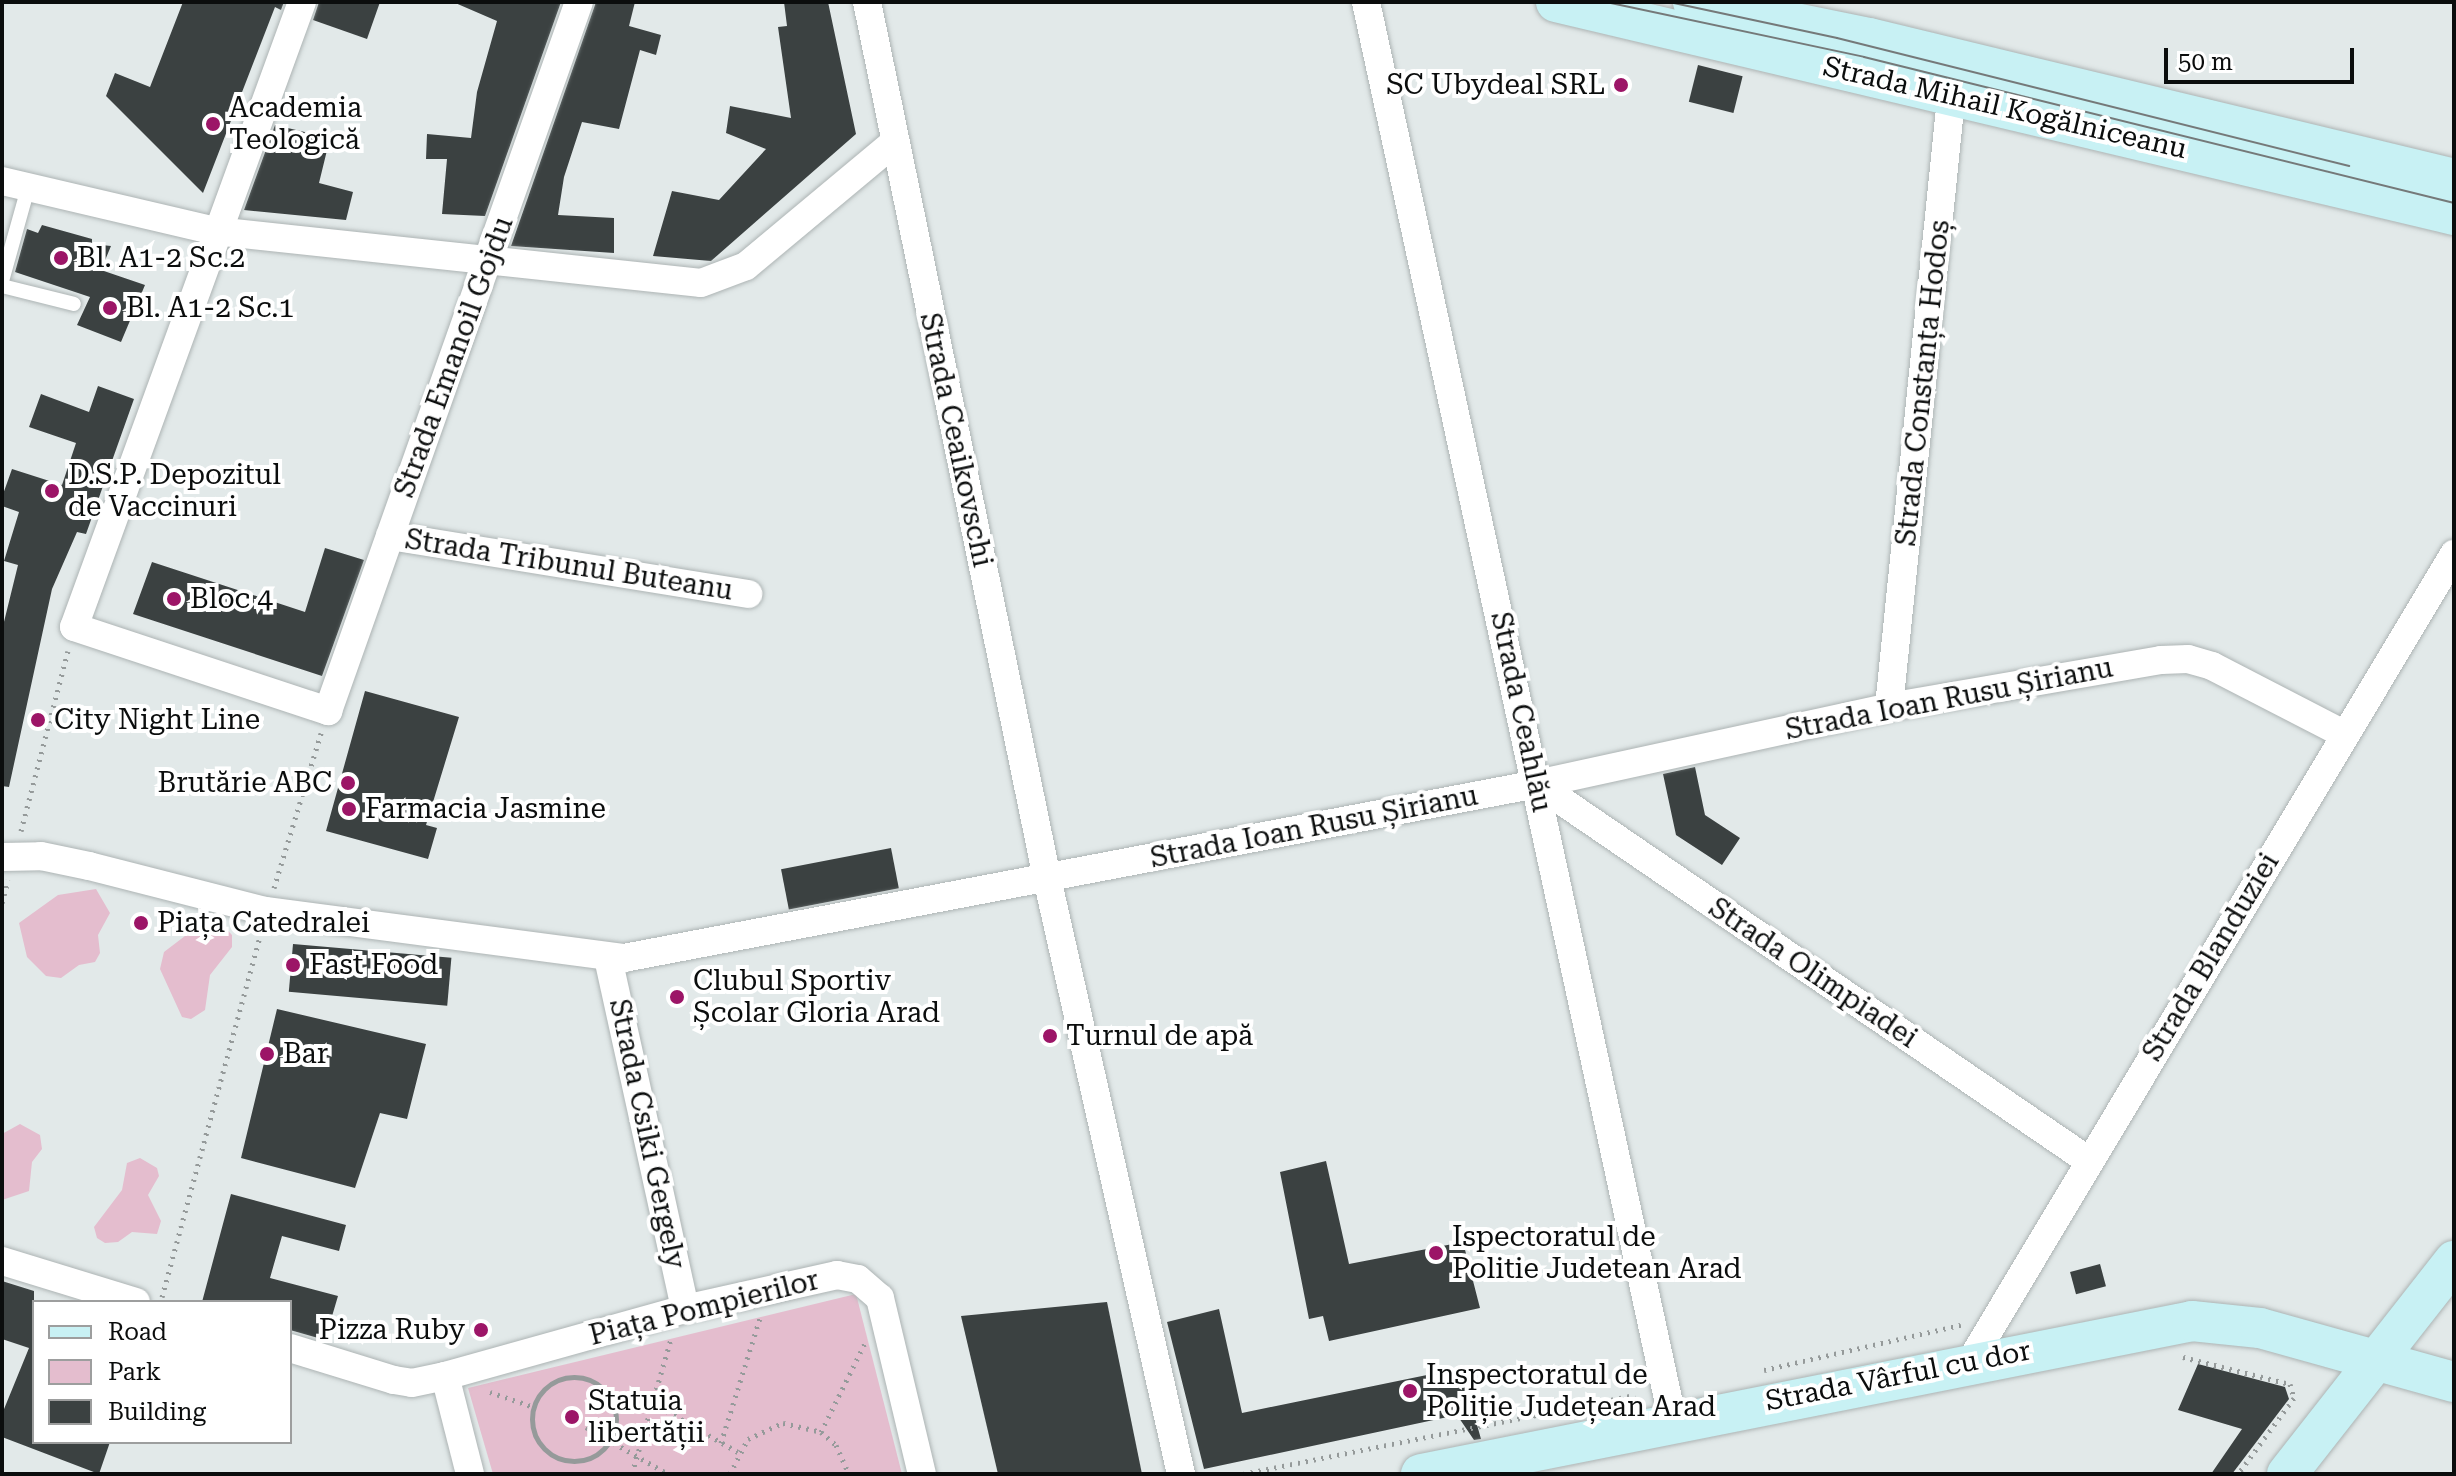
<!DOCTYPE html>
<html>
<head>
<meta charset="utf-8">
<style>
	body { margin:0 }
	#map { position:relative; width:2456px; height:1476px; overflow:hidden; background:#e2e9e9; font-family:"Roboto Serif",serif }
	div>[style] { position:absolute }
	.green>* { inset:0; background:#e4bdce }
	.building>* { inset:0; background:#3b4141; transform-origin:0 0 }
	.path>* { height:5px; margin-top:-2.5px; transform-origin:0; background:repeating-linear-gradient(90deg,#959a9a 0 2px,transparent 0 8px) }
	.path>.ring { margin:-2.5px; padding:0; box-sizing:content-box; background:none; border:5px solid #959a9a; border-radius:50% }
	.roads { filter:drop-shadow(0 0 2px #adb4b4) drop-shadow(0 0 2px #adb4b4) }
	.lane>* { height:14px; margin:-7px; padding:0 7px; transform-origin:7px; border-radius:7px; background:#fff }
	.street>* { height:28px; margin:-14px; padding:0 14px; transform-origin:14px; border-radius:14px; background:#fff }
	.secondary>* { height:40px; margin:-20px; padding:0 20px; transform-origin:20px; border-radius:20px; background:#c8f1f4 }
	.tram>* { height:2px; margin:-1px; padding:0 1px; transform-origin:1px; border-radius:1px; background:#757979 }
	.dots>* { width:22px; height:22px; translate:-50% -50%; box-sizing:border-box; border:4px solid #fff; border-radius:50% }
	span { translate:-50% -50%; white-space:nowrap; text-align:center; line-height:1.15; -webkit-text-stroke:8px #fff; paint-order:stroke }
	.poi-label { font-size:28px; color:#0b0d0d }
	.right { translate:-100% -50%; text-align:right }
	.left { translate:0 -50%; text-align:left }
	.street-label { font-size:28px; color:#0b0d0d }
	.frame { position:absolute; inset:0; border:4px solid #0b0d0d; pointer-events:none }
	.legend { position:absolute; left:32px; top:1300px; width:260px; height:144px; box-sizing:border-box; background:#fff; border:2px solid #9d9e9e; margin:0; padding:10px 14px; list-style:none; font-size:24px; color:#0b0d0d }
	.legend li { display:flex; align-items:center; gap:16px; height:40px }
	.legend b { width:40px; border:2px solid #9d9e9e }
	.scale { position:absolute; left:2164px; top:48px; width:190px; height:36px; box-sizing:border-box; border:4px solid #0b0d0d; border-top:0; padding-left:10px; font-size:24px; line-height:28px; white-space:nowrap; color:#0b0d0d; -webkit-text-stroke:6px #fff; paint-order:stroke }
</style>
</head>
<body>
<div id="map">
	<div class="green">
		<i style="clip-path:polygon(96px 889px,110px 913px,98px 935px,100px 953px,95px 962px,79px 965px,61px 978px,46px 976px,27px 957px,19px 923px,58px 895px)"></i>
		<i style="clip-path:polygon(219px 921px,232px 935px,232px 947px,210px 975px,205px 1010px,191px 1019px,182px 1017px,160px 969px,164px 952px,202px 923px)"></i>
		<i style="clip-path:polygon(20px 1124px,40px 1135px,42px 1149px,32px 1162px,29px 1191px,2px 1200px,2px 1134px)"></i>
		<i style="clip-path:polygon(140px 1158px,157px 1168px,159px 1176px,148px 1195px,161px 1221px,157px 1234px,132px 1232px,118px 1242px,105px 1243px,97px 1238px,94px 1227px,122px 1190px,127px 1163px)"></i>
		<i style="clip-path:polygon(856px 1294px,902px 1474px,493px 1474px,468px 1388px)"></i>
	</div>
	<div class="building">
		<i style="clip-path:polygon(183px 2px,284px 2px,281px 10px,275px 7px,203px 193px,106px 96px,115px 73px,150px 87px)"></i>
		<i style="clip-path:polygon(319px 2px,380px 2px,367px 39px,313px 20px)"></i>
		<i style="clip-path:polygon(453px 2px,561px 2px,485px 216px,442px 214px,447px 159px,426px 159px,427px 134px,471px 138px,477px 92px,497px 21px)"></i>
		<i style="clip-path:polygon(596px 2px,635px 2px,629px 26px,661px 35px,656px 55px,640px 50px,619px 129px,582px 122px,564px 177px,558px 215px,614px 218px,614px 253px,511px 246px)"></i>
		<i style="clip-path:polygon(784px 2px,828px 2px,856px 134px,711px 261px,653px 256px,672px 191px,719px 200px,766px 149px,726px 133px,730px 106px,791px 118px,778px 27px,787px 26px)"></i>
		<i style="left:1698px;top:65px;width:46px;height:38px;rotate:14deg"></i>
		<i style="clip-path:polygon(275px 125px,330px 138px,319px 183px,353px 192px,346px 220px,244px 210px)"></i>
		<i style="clip-path:polygon(42px 225px,92px 239px,92px 244px,111px 246px,101px 270px,145px 285px,121px 342px,77px 325px,90px 297px,15px 272px,27px 229px,38px 233px)"></i>
		<i style="clip-path:polygon(98px 386px,134px 399px,86px 534px,77px 532px,52px 589px,9px 787px,2px 786px,2px 630px,18px 565px,4px 561px,19px 512px,2px 506px,2px 497px,12px 469px,62px 485px,76px 443px,29px 427px,41px 394px,89px 412px)"></i>
		<i style="clip-path:polygon(325px 548px,364px 560px,322px 676px,133px 614px,152px 562px,305px 612px)"></i>
		<i style="clip-path:polygon(365px 691px,459px 717px,426px 825px,437px 828px,428px 859px,326px 831px)"></i>
		<i style="clip-path:polygon(1695px 767px,1705px 815px,1740px 838px,1722px 865px,1676px 835px,1663px 774px)"></i>
		<i style="left:891px;top:848px;width:41px;height:112px;rotate:79deg"></i>
		<i style="left:293px;top:944px;width:159px;height:48px;rotate:5deg"></i>
		<i style="clip-path:polygon(277px 1009px,426px 1044px,407px 1119px,380px 1113px,355px 1188px,241px 1158px)"></i>
		<i style="clip-path:polygon(1326px 1161px,1349px 1264px,1463px 1242px,1480px 1308px,1329px 1341px,1323px 1316px,1309px 1319px,1280px 1172px)"></i>
		<i style="clip-path:polygon(231px 1194px,346px 1225px,339px 1251px,282px 1236px,270px 1278px,338px 1296px,325px 1340px,290px 1330px,290px 1302px,202px 1302px)"></i>
		<i style="left:2100px;top:1264px;width:23px;height:31px;rotate:75deg"></i>
		<i style="clip-path:polygon(2px 1281px,34px 1291px,34px 1442px,110px 1442px,99px 1474px,2px 1437px,2px 1414px,29px 1348px,2px 1339px)"></i>
		<i style="clip-path:polygon(1107px 1302px,1142px 1474px,998px 1474px,961px 1316px)"></i>
		<i style="clip-path:polygon(1219px 1309px,1242px 1413px,1461px 1368px,1481px 1439px,1474px 1440px,1457px 1415px,1204px 1469px,1167px 1322px)"></i>
		<i style="clip-path:polygon(2198px 1364px,2285px 1387px,2289px 1399px,2232px 1474px,2211px 1474px,2242px 1429px,2178px 1410px)"></i>
	</div>
	<div class="path">
		<i style="left:21px;top:831px;width:186px;rotate:-75.4deg"></i>
		<i style="left:274px;top:888px;width:162px;rotate:-73.1deg"></i>
		<i style="left:2px;top:903px;width:24px;rotate:-75deg"></i>
		<i style="left:162px;top:1297px;width:374px;rotate:-74.8deg"></i>
		<i style="left:2183px;top:1357px;width:110px;rotate:14.2deg"></i>
		<i style="left:2290px;top:1384px;width:15px;rotate:74deg"></i>
		<i style="left:2294px;top:1398px;width:94px;rotate:126.4deg"></i>
		<i style="left:1764px;top:1370px;width:202px;rotate:-12.9deg"></i>
		<i class="ring" style="left:532px;top:1377px;width:79px;height:79px"></i>
		<i style="left:490px;top:1392px;width:46px;rotate:18.8deg"></i>
		<i style="left:653px;top:1403px;width:98px;rotate:30deg"></i>
		<i style="left:586px;top:1427px;width:95px;rotate:29.8deg"></i>
		<i style="left:821px;top:1432px;width:99px;rotate:-63.7deg"></i>
		<i style="left:721px;top:1443px;width:131px;rotate:-72.7deg"></i>
		<i style="left:632px;top:1474px;width:141px;rotate:-73.9deg"></i>
		<i style="left:730px;top:1474px;width:39px;rotate:-63deg"></i>
		<i style="left:748px;top:1439px;width:38px;rotate:-25deg"></i>
		<i style="left:783px;top:1423px;width:39px;rotate:13deg"></i>
		<i style="left:821px;top:1432px;width:20px;rotate:41deg"></i>
		<i style="left:836px;top:1445px;width:32px;rotate:66deg"></i>
		<i style="left:1243px;top:1474px;width:400px;rotate:-11.4deg"></i>
	</div>
	<div class="roads">
		<div class="lane">
			<i style="left:2px;top:281px;width:97px;rotate:-74.4deg"></i>
			<i style="left:2px;top:286px;width:74px;rotate:14deg"></i>
		</div>
		<div class="street">
			<i style="left:302px;top:2px;width:665px;rotate:110.04deg"></i>
			<i style="left:74px;top:627px;width:268px;rotate:18.3deg"></i>
			<i style="left:328px;top:711px;width:752px;rotate:-70.51deg"></i>
			<i style="left:867px;top:2px;width:894px;rotate:78.39deg"></i>
			<i style="left:1047px;top:878px;width:611px;rotate:77.33deg"></i>
			<i style="left:1366px;top:2px;width:1453px;rotate:77.8deg"></i>
			<i style="left:2px;top:181px;width:219px;rotate:13.2deg"></i>
			<i style="left:215px;top:231px;width:489px;rotate:6.1deg"></i>
			<i style="left:701px;top:283px;width:48px;rotate:-20.7deg"></i>
			<i style="left:746px;top:266px;width:194px;rotate:-39.8deg"></i>
			<i style="left:390px;top:536px;width:363px;rotate:9.2deg"></i>
			<i style="left:1889px;top:707px;width:631px;rotate:-84.18deg"></i>
			<i style="left:1537px;top:784px;width:668px;rotate:34.33deg"></i>
			<i style="left:2px;top:857px;width:39px;rotate:-1deg"></i>
			<i style="left:41px;top:856px;width:49px;rotate:11.8deg"></i>
			<i style="left:89px;top:866px;width:183px;rotate:14.3deg"></i>
			<i style="left:266px;top:911px;width:361px;rotate:7.5deg"></i>
			<i style="left:624px;top:958px;width:929px;rotate:-10.79deg"></i>
			<i style="left:1537px;top:784px;width:360px;rotate:-12.3deg"></i>
			<i style="left:1889px;top:707px;width:276px;rotate:-9.8deg"></i>
			<i style="left:2161px;top:660px;width:27px;rotate:-2deg"></i>
			<i style="left:2188px;top:659px;width:25px;rotate:16deg"></i>
			<i style="left:2212px;top:666px;width:148px;rotate:27.3deg"></i>
			<i style="left:608px;top:958px;width:359px;rotate:77.6deg"></i>
			<i style="left:2px;top:1261px;width:140px;rotate:17deg"></i>
			<i style="left:290px;top:1348px;width:109px;rotate:17.1deg"></i>
			<i style="left:394px;top:1380px;width:18px;rotate:9deg"></i>
			<i style="left:412px;top:1383px;width:34px;rotate:-12deg"></i>
			<i style="left:1970px;top:1362px;width:942px;rotate:-59.08deg"></i>
			<i style="left:470px;top:1474px;width:101px;rotate:-104.3deg"></i>
			<i style="left:445px;top:1376px;width:249px;rotate:-15.6deg"></i>
			<i style="left:685px;top:1309px;width:156px;rotate:-12.6deg"></i>
			<i style="left:837px;top:1275px;width:21px;rotate:11deg"></i>
			<i style="left:858px;top:1279px;width:29px;rotate:41deg"></i>
			<i style="left:880px;top:1298px;width:181px;rotate:76.6deg"></i>
		</div>
		<div class="secondary">
			<i style="left:1556px;top:2px;width:923px;rotate:13.34deg"></i>
			<i style="left:1693px;top:2px;width:180px;rotate:11.6deg"></i>
			<i style="left:1869px;top:38px;width:602px;rotate:13.55deg"></i>
			<i style="left:1421px;top:1474px;width:786px;rotate:-11.22deg"></i>
			<i style="left:2192px;top:1321px;width:68px;rotate:5.9deg"></i>
			<i style="left:2260px;top:1328px;width:201px;rotate:15.6deg"></i>
			<i style="left:2287px;top:1474px;width:271px;rotate:-51.9deg"></i>
		</div>
	</div>
	<div class="tram">
		<i style="left:1606px;top:2px;width:264px;rotate:12deg"></i>
		<i style="left:1864px;top:57px;width:608px;rotate:13.9deg"></i>
		<i style="left:1669px;top:2px;width:172px;rotate:12.1deg"></i>
		<i style="left:1837px;top:38px;width:528px;rotate:14.04deg"></i>
	</div>
	<div class="dots">
		<i style="left:1621px;top:85px;background:#9c1567"></i>
		<i style="left:213px;top:124px;background:#9c1567"></i>
		<i style="left:61px;top:258px;background:#9c1567"></i>
		<i style="left:110px;top:308px;background:#9c1567"></i>
		<i style="left:52px;top:491px;background:#9c1567"></i>
		<i style="left:174px;top:599px;background:#9c1567"></i>
		<i style="left:38px;top:720px;background:#9c1567"></i>
		<i style="left:348px;top:783px;background:#9c1567"></i>
		<i style="left:349px;top:809px;background:#9c1567"></i>
		<i style="left:141px;top:923px;background:#9c1567"></i>
		<i style="left:293px;top:965px;background:#9c1567"></i>
		<i style="left:677px;top:997px;background:#9c1567"></i>
		<i style="left:1050px;top:1036px;background:#9c1567"></i>
		<i style="left:267px;top:1054px;background:#9c1567"></i>
		<i style="left:1436px;top:1253px;background:#9c1567"></i>
		<i style="left:481px;top:1330px;background:#9c1567"></i>
		<i style="left:1410px;top:1391px;background:#9c1567"></i>
		<i style="left:572px;top:1417px;background:#9c1567"></i>
	</div>
	<div class="poi-label">
		<span class="right" style="left:1605px;top:85px">SC Ubydeal SRL</span>
		<span class="left" style="left:229px;top:124px">Academia<br>Teologică</span>
		<span class="left" style="left:77px;top:258px">Bl. A1-2 Sc.2</span>
		<span class="left" style="left:126px;top:308px">Bl. A1-2 Sc.1</span>
		<span class="left" style="left:68px;top:491px">D.S.P. Depozitul<br>de Vaccinuri</span>
		<span class="left" style="left:190px;top:599px">Bloc 4</span>
		<span class="left" style="left:54px;top:720px">City Night Line</span>
		<span class="right" style="left:332px;top:783px">Brutărie ABC</span>
		<span class="left" style="left:365px;top:809px">Farmacia Jasmine</span>
		<span class="left" style="left:157px;top:923px">Piața Catedralei</span>
		<span class="left" style="left:309px;top:965px">Fast Food</span>
		<span class="left" style="left:693px;top:997px">Clubul Sportiv<br>Școlar Gloria Arad</span>
		<span class="left" style="left:1066px;top:1036px">Turnul de apă</span>
		<span class="left" style="left:283px;top:1054px">Bar</span>
		<span class="left" style="left:1452px;top:1253px">Ispectoratul de<br>Politie Judetean Arad</span>
		<span class="right" style="left:465px;top:1330px">Pizza Ruby</span>
		<span class="left" style="left:1426px;top:1391px">Inspectoratul de<br>Poliție Județean Arad</span>
		<span class="left" style="left:588px;top:1417px">Statuia<br>libertății</span>
	</div>
	<div class="street-label">
		<span style="left:2005px;top:108px;rotate:13deg">Strada Mihail Kogălniceanu</span>
		<span style="left:454px;top:357px;rotate:-70deg">Strada Emanoil Gojdu</span>
		<span style="left:1923px;top:383px;rotate:-84deg">Strada Constanța Hodoș</span>
		<span style="left:956px;top:440px;rotate:78deg">Strada Ceaikovschi</span>
		<span style="left:569px;top:565px;rotate:9deg">Strada Tribunul Buteanu</span>
		<span style="left:1949px;top:699px;rotate:-11deg">Strada Ioan Rusu Șirianu</span>
		<span style="left:1521px;top:712px;rotate:78deg">Strada Ceahlău</span>
		<span style="left:1314px;top:827px;rotate:-11deg">Strada Ioan Rusu Șirianu</span>
		<span style="left:2211px;top:957px;rotate:-59deg">Strada Blanduziei</span>
		<span style="left:1813px;top:973px;rotate:34deg">Strada Olimpiadei</span>
		<span style="left:647px;top:1134px;rotate:78deg">Strada Csiki Gergely</span>
		<span style="left:704px;top:1308px;rotate:-14deg">Piața Pompierilor</span>
		<span style="left:1898px;top:1376px;rotate:-11deg">Strada Vârful cu dor</span>
	</div>
	<div class="frame"></div>
	<ul class="legend">
	<li><b style="height:10px;background:#c8f1f4"></b>Road</li>
	<li><b style="height:22px;background:#e4bdce"></b>Park</li>
	<li><b style="height:22px;background:#3b4141"></b>Building</li>
	</ul>
	<div class="scale">50 m</div>
</div>
</body>
</html>
